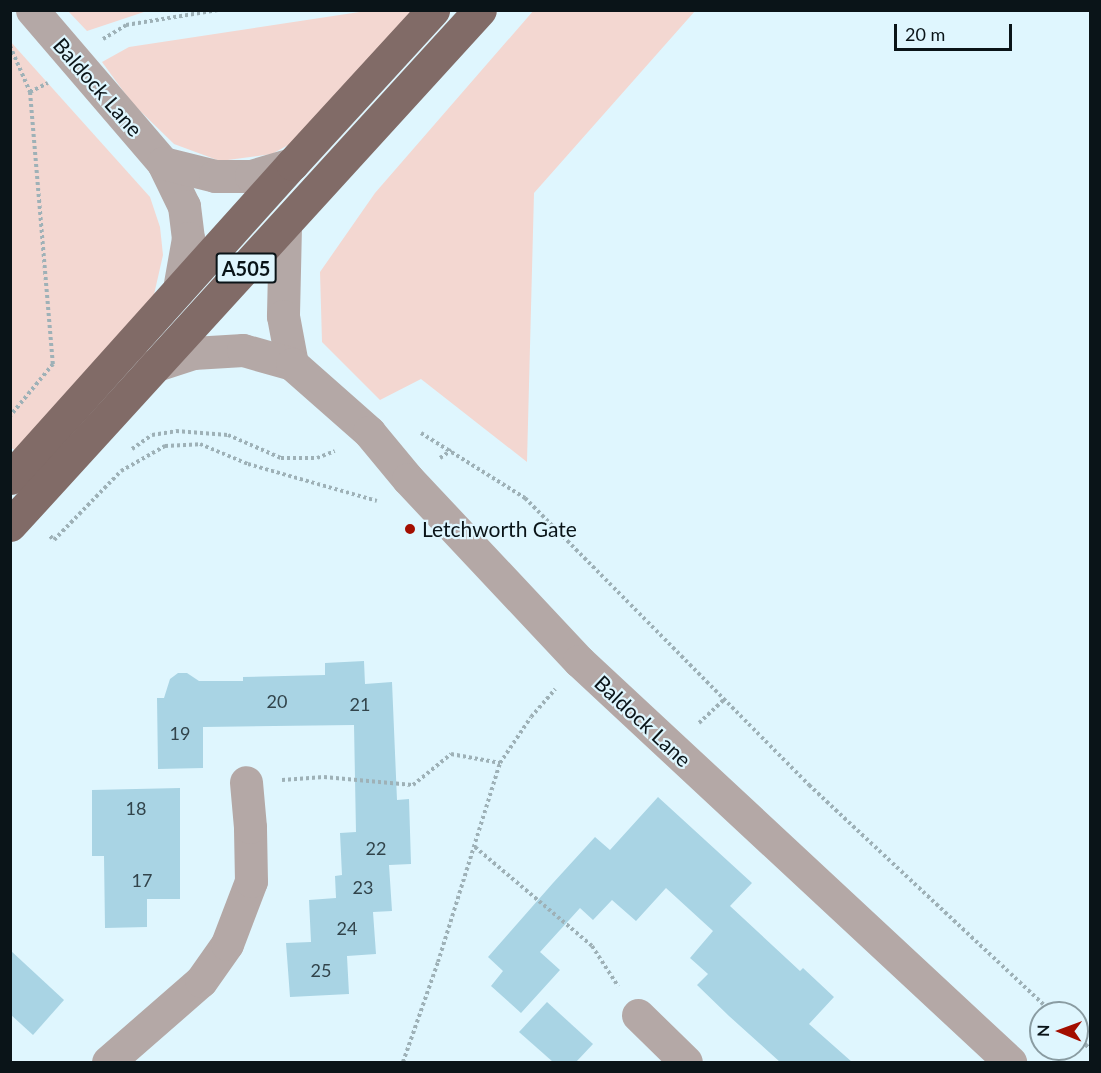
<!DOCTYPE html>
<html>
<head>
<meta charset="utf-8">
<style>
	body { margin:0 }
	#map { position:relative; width:1101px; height:1073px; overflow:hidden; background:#dff6fe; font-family:Lato,sans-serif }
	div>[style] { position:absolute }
	.green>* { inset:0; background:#f3d7d1 }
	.building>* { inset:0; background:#a9d4e4 }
	.path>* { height:4px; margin-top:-2px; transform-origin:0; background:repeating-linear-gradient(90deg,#9eb1b7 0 3px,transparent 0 6px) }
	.minor>* { height:33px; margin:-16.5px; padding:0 16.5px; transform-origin:16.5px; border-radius:16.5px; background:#b4a8a6 }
	.major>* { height:33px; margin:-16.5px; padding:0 16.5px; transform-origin:16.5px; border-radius:16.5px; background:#816b67 }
	.dots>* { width:16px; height:16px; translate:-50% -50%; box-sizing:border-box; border:3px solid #dff6fe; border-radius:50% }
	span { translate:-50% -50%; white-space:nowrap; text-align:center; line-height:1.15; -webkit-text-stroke:4.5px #dff6fe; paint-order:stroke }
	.number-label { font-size:18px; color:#32444b }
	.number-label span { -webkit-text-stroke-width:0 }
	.shield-label span { padding:2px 4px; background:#dff6fe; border:2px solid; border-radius:4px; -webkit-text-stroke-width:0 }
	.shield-label { font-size:20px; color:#0a1418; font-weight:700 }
	.street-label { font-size:21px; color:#0a1418 }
	.poi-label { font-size:21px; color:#0a1418 }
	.left { translate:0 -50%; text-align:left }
	.frame { position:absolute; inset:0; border:12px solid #0a1418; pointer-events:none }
	.north { position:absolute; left:1029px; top:1001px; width:60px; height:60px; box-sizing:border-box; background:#dff6fe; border:2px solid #8a9ca2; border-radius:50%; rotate:271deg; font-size:16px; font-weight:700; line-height:24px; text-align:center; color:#0a1418 }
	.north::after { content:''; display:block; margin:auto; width:21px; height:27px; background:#a30e00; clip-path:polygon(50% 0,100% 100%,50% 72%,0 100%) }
	.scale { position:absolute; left:894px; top:24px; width:118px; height:27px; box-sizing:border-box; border:3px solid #0a1418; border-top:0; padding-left:8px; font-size:18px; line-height:21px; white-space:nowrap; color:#0a1418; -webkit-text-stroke:4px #dff6fe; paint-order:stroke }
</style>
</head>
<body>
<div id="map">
	<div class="green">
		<i style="clip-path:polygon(534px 10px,695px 11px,534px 193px,527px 462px,421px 379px,380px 400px,322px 342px,320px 272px,375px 193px)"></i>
		<i style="clip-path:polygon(68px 11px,147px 11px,87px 31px)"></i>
		<i style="clip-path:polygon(366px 11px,420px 11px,308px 134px,272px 154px,220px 161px,174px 144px,132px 103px,102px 62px,129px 47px)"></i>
		<i style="clip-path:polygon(10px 41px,150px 197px,160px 227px,163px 255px,153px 299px,20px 454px,10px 447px)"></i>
	</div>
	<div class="building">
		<i style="clip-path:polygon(364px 661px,365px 684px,392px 682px,397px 800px,409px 799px,411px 864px,389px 865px,392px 911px,373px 912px,376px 954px,347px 956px,349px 994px,290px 997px,286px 943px,311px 942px,309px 900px,336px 898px,335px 876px,342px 875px,340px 833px,356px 832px,354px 725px,203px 727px,203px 768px,158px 769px,157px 698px,164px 698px,170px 679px,178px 673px,187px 673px,199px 681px,243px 681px,243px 677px,325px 675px,325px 663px)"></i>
		<i style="clip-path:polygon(180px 788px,180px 899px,147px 899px,147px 927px,105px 928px,104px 856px,92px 856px,92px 790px)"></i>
		<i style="clip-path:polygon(658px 797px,752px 883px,730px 906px,800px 971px,803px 968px,834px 997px,809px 1024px,852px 1062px,780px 1062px,729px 1016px,697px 985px,708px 974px,690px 958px,713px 931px,666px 888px,636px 921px,612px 900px,593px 920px,580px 908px,540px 952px,560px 970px,521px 1013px,491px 986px,503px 971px,488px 957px,553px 883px,595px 837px,610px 850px)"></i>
		<i style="clip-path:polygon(10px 950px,64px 1000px,33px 1035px,10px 1014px)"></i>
		<i style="clip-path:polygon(547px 1002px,593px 1044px,576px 1062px,553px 1062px,519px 1032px)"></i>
	</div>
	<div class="path">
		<i style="left:103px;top:39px;width:27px;rotate:-31deg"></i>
		<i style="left:126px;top:25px;width:93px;rotate:-9.3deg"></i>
		<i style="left:10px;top:46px;width:50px;rotate:66.5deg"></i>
		<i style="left:30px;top:92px;width:273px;rotate:85.2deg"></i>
		<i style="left:53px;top:364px;width:67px;rotate:129.6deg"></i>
		<i style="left:30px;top:92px;width:20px;rotate:-27deg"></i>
		<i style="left:421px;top:433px;width:123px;rotate:32deg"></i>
		<i style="left:525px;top:498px;width:404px;rotate:45.3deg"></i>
		<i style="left:809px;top:785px;width:334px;rotate:43.1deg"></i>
		<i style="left:132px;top:449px;width:24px;rotate:-35deg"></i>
		<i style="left:152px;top:435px;width:24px;rotate:-9deg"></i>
		<i style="left:176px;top:431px;width:52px;rotate:4.4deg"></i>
		<i style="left:228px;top:435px;width:58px;rotate:23.5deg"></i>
		<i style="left:281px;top:458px;width:36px"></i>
		<i style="left:317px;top:458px;width:19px;rotate:-21deg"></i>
		<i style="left:440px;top:458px;width:14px;rotate:-34deg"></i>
		<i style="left:50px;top:536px;width:6px;rotate:45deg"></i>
		<i style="left:54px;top:540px;width:96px;rotate:-45.8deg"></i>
		<i style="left:121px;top:471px;width:51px;rotate:-29.6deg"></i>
		<i style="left:165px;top:446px;width:35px;rotate:-3deg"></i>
		<i style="left:200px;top:444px;width:52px;rotate:22.6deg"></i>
		<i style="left:248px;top:464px;width:134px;rotate:16deg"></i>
		<i style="left:699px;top:723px;width:34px;rotate:-43deg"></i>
		<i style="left:282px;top:780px;width:42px;rotate:-4.1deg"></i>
		<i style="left:324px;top:777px;width:89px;rotate:5.1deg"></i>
		<i style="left:413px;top:785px;width:49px;rotate:-39.2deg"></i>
		<i style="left:451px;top:754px;width:50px;rotate:10.4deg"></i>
		<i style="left:475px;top:847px;width:153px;rotate:40.2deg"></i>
		<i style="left:592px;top:946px;width:48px;rotate:57deg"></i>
		<i style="left:1077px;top:1036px;width:18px;rotate:45deg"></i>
		<i style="left:403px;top:1062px;width:106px;rotate:-70.7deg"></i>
		<i style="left:438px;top:962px;width:208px;rotate:-72.7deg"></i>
		<i style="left:500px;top:763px;width:55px;rotate:-56deg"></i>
		<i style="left:531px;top:717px;width:37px;rotate:-49deg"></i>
	</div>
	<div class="minor">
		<i style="left:32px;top:10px;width:201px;rotate:49.4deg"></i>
		<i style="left:163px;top:163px;width:48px;rotate:64deg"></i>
		<i style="left:184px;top:206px;width:32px;rotate:83deg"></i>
		<i style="left:188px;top:238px;width:52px;rotate:100deg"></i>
		<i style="left:163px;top:163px;width:54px;rotate:14deg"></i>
		<i style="left:215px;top:176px;width:36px"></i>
		<i style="left:251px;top:176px;width:43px;rotate:-16.3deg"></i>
		<i style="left:285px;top:226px;width:90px;rotate:91.3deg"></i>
		<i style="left:283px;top:316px;width:49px;rotate:79.4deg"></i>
		<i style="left:153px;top:366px;width:42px;rotate:-18deg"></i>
		<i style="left:193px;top:353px;width:50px;rotate:-3.4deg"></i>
		<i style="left:243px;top:350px;width:51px;rotate:15.9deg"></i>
		<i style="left:292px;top:364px;width:103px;rotate:41.4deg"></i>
		<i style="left:369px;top:432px;width:61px;rotate:50.3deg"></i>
		<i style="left:408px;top:479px;width:250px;rotate:46.8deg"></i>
		<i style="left:579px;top:661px;width:589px;rotate:42.93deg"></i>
		<i style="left:638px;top:1015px;width:67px;rotate:44.4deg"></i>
		<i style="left:108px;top:1062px;width:123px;rotate:-41.1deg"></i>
		<i style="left:201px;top:981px;width:45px;rotate:-54.9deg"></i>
		<i style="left:227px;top:944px;width:67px;rotate:-69.1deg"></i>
		<i style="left:251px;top:881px;width:54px;rotate:-91.1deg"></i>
		<i style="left:250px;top:827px;width:45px;rotate:-95.1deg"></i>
	</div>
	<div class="major">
		<i style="left:10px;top:478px;width:422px;rotate:-48.1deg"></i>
		<i style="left:292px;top:164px;width:209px;rotate:-47.5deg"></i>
		<i style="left:10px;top:525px;width:697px;rotate:-47.62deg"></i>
	</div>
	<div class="dots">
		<i style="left:410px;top:529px;background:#a30e00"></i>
	</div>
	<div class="number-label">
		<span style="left:277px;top:701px">20</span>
		<span style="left:360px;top:704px">21</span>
		<span style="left:180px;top:733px">19</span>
		<span style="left:136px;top:808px">18</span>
		<span style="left:376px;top:848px">22</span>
		<span style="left:142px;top:880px">17</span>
		<span style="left:363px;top:887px">23</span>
		<span style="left:347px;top:928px">24</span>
		<span style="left:321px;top:970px">25</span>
	</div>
	<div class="shield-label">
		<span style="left:246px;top:268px">A505</span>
	</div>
	<div class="street-label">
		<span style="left:98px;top:87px;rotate:49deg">Baldock Lane</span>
		<span style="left:643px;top:721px;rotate:43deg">Baldock Lane</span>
	</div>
	<div class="poi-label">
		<span class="left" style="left:422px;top:529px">Letchworth Gate</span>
	</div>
	<div class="frame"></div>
	<div class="north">N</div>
	<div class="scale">20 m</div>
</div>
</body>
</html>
